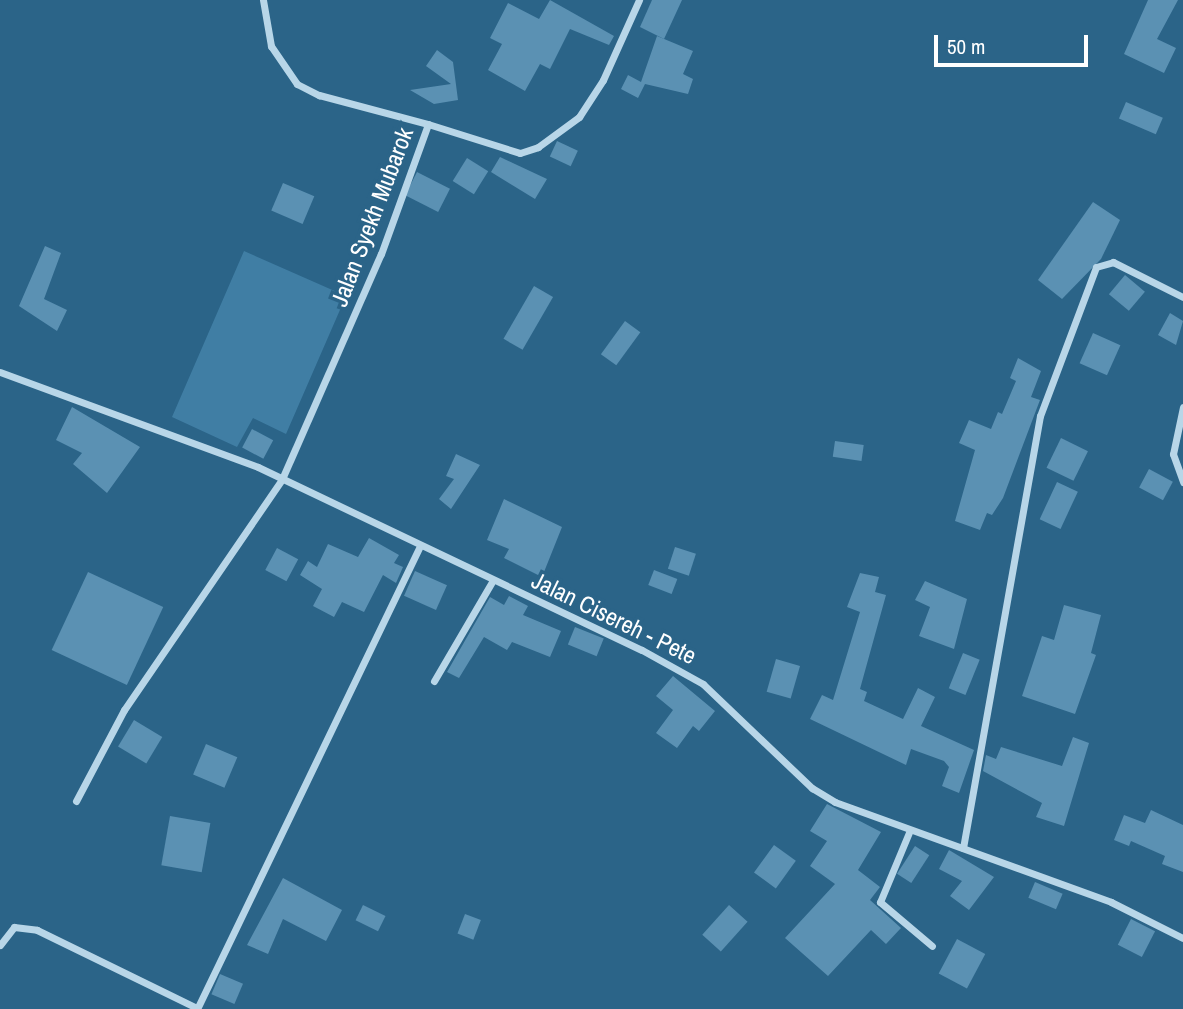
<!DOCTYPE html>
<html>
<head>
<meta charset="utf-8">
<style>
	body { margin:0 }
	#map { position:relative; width:1183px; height:1009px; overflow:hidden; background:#2b6488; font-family:"Archivo Narrow",sans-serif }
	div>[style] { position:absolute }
	.green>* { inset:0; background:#407ea4 }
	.building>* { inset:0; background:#5b91b3; transform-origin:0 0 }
	.minor>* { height:7px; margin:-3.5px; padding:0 3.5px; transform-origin:3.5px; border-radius:3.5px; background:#b8d6e8 }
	span { translate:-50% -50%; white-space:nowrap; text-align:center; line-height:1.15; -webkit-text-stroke:7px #2b6488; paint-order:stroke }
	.street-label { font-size:24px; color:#fff }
	.scale { position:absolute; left:934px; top:35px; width:154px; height:32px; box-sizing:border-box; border:4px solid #fff; border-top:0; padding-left:9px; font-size:21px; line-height:24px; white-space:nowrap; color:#fff; -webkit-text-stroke:5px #2b6488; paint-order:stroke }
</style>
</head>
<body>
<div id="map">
	<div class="green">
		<i style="clip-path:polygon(244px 251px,346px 296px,286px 434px,253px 418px,237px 447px,172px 417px)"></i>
	</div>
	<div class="building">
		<i style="clip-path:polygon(550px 0,614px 36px,609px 45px,570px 29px,550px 69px,540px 64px,525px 91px,488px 70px,502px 44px,490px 38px,508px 3px,539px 19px)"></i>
		<i style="clip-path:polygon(652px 0,682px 0,664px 39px,640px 27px)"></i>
		<i style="clip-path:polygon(1148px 0,1178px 0,1157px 39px,1176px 48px,1164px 73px,1124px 54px)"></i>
		<i style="clip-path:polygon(657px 36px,693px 51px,683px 74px,693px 79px,688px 94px,645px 84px,638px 98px,621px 89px,628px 75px,641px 82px)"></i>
		<i style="clip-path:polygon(437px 50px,453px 62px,458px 100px,434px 104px,410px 90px,451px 84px,426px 66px)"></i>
		<i style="left:1126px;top:102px;width:40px;height:18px;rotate:23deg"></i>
		<i style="left:557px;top:141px;width:23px;height:17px;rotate:25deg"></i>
		<i style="clip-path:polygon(500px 157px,547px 179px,535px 199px,491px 172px)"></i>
		<i style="left:467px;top:158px;width:25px;height:27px;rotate:32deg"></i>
		<i style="left:417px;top:172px;width:37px;height:26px;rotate:27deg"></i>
		<i style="left:283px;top:183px;width:34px;height:30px;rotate:23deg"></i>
		<i style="clip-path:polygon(1093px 202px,1120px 220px,1101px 259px,1062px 299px,1038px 280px)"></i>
		<i style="clip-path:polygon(45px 246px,61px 253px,44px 299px,67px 310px,57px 331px,19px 306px)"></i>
		<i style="left:1125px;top:275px;width:26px;height:25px;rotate:40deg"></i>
		<i style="left:534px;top:286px;width:22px;height:61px;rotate:30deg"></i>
		<i style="clip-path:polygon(1170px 313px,1183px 321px,1176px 345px,1158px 335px)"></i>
		<i style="left:625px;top:321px;width:19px;height:41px;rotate:36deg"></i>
		<i style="left:1093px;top:333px;width:30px;height:33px;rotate:24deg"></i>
		<i style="clip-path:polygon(1018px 358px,1041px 371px,1031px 397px,1040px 400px,1003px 498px,992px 515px,987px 513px,980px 530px,955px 521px,975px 450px,959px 443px,969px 420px,991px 429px,998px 412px,1002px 414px,1016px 381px,1010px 378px)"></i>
		<i style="clip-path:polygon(72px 407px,140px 447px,107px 493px,73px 464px,82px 453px,56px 440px)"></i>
		<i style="left:252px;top:429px;width:24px;height:21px;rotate:28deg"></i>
		<i style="left:1061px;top:438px;width:30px;height:33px;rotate:26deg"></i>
		<i style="left:835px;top:441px;width:29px;height:16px;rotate:8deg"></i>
		<i style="clip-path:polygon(456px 454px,480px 465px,451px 509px,439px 499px,454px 479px,446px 476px)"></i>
		<i style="left:1149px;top:469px;width:27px;height:21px;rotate:28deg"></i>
		<i style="left:1057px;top:482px;width:23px;height:41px;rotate:25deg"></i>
		<i style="clip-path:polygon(504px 499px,562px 527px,542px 577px,504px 558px,509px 549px,487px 540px)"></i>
		<i style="clip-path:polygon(369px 538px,399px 555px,394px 563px,403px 567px,396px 583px,383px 575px,364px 612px,342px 602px,334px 617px,313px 606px,322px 589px,300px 575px,308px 561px,317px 567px,328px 544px,358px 557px)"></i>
		<i style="left:675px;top:547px;width:22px;height:23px;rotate:18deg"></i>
		<i style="left:277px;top:548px;width:24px;height:25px;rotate:28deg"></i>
		<i style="left:654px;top:570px;width:25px;height:16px;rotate:21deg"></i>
		<i style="left:415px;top:571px;width:35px;height:27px;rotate:24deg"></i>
		<i style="left:88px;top:572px;width:83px;height:86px;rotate:25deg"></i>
		<i style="clip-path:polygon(860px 573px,879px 577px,875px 592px,886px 595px,860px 689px,867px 692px,864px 701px,903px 719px,918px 688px,935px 697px,921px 726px,974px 750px,959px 793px,942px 786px,949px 767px,944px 761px,911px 749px,906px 765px,810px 719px,822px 695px,833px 700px,860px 612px,847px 607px)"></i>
		<i style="clip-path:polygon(925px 581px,967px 599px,954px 649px,919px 636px,930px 607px,915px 600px)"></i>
		<i style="clip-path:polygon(509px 596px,528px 606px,523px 615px,561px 631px,550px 657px,512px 642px,507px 650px,484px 637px,459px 678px,447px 672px,490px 597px,504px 605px)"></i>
		<i style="clip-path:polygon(1064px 605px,1101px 615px,1091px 653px,1096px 655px,1075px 714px,1022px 696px,1042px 636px,1054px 640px)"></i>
		<i style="left:575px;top:627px;width:31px;height:19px;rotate:22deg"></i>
		<i style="left:963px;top:653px;width:18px;height:38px;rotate:22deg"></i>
		<i style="left:776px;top:659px;width:25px;height:34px;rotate:16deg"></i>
		<i style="clip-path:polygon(673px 676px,715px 711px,699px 731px,693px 726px,677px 748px,656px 733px,673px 710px,656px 696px)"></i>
		<i style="left:134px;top:720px;width:33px;height:31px;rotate:31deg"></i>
		<i style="clip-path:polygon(1073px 737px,1089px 743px,1064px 826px,1036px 817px,1042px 803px,983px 771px,986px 755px,996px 759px,1001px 747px,1062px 766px)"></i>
		<i style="left:206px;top:744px;width:34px;height:33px;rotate:23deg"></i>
		<i style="clip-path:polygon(827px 804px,881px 832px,858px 870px,880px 887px,870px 900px,901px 928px,886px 944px,871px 930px,828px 976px,785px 938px,835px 884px,810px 866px,827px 841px,810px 831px)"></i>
		<i style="clip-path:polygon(1151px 810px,1183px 825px,1183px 872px,1162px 864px,1165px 856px,1131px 841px,1129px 846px,1114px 840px,1124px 815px,1145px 823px)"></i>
		<i style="left:170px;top:816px;width:41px;height:50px;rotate:10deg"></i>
		<i style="left:774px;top:845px;width:27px;height:34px;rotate:36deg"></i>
		<i style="left:915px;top:846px;width:17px;height:33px;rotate:33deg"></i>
		<i style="clip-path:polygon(949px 850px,994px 877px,969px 910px,950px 896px,962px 881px,939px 869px)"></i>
		<i style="clip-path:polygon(283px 878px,342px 910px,326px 941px,283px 919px,268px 954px,247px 945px)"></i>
		<i style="left:1035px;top:882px;width:30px;height:17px;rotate:23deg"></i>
		<i style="left:363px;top:905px;width:25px;height:17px;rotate:26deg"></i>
		<i style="left:729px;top:905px;width:25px;height:40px;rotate:42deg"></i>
		<i style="left:465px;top:914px;width:17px;height:21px;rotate:21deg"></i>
		<i style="left:1131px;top:919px;width:27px;height:29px;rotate:27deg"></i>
		<i style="left:957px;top:939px;width:32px;height:39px;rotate:28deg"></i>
		<i style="left:220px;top:974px;width:25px;height:22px;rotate:23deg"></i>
	</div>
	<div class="minor">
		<i style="left:263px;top:0;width:47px;rotate:80.1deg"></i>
		<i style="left:271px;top:46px;width:46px;rotate:55.6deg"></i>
		<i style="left:297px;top:84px;width:25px;rotate:27deg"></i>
		<i style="left:319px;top:95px;width:113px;rotate:14.9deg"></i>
		<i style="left:0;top:372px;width:275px;rotate:20.2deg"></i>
		<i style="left:258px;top:467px;width:425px;rotate:25.5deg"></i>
		<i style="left:642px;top:650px;width:70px;rotate:29.1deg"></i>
		<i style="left:703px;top:684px;width:151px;rotate:43.7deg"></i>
		<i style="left:812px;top:788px;width:27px;rotate:31deg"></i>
		<i style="left:835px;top:802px;width:294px;rotate:19.9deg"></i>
		<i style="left:1111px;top:902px;width:80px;rotate:26.6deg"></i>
		<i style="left:1183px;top:407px;width:48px;rotate:102deg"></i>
		<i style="left:1173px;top:454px;width:30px;rotate:70deg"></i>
		<i style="left:434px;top:681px;width:117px;rotate:-59.7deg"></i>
		<i style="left:76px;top:801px;width:103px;rotate:-62.2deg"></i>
		<i style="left:124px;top:710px;width:280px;rotate:-55.6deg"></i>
		<i style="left:282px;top:479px;width:246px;rotate:-66.3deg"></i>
		<i style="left:381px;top:254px;width:138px;rotate:-70.1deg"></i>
		<i style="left:428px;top:124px;width:96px;rotate:17.5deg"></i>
		<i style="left:520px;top:153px;width:19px;rotate:-18deg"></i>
		<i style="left:538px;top:147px;width:51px;rotate:-36.2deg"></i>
		<i style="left:579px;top:117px;width:44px;rotate:-57deg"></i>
		<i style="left:603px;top:80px;width:88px;rotate:-65.8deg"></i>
		<i style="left:910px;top:830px;width:78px;rotate:112.6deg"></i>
		<i style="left:880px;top:902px;width:68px;rotate:40.2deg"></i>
		<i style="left:963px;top:848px;width:439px;rotate:-79.9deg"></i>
		<i style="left:1040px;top:416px;width:159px;rotate:-69.4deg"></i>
		<i style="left:1096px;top:267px;width:18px;rotate:-16deg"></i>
		<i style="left:1113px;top:262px;width:78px;rotate:26.6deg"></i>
		<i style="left:0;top:945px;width:23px;rotate:-52deg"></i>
		<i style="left:14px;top:927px;width:23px;rotate:7deg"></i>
		<i style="left:37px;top:930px;width:178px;rotate:26deg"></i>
		<i style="left:197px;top:1009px;width:512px;rotate:-64.29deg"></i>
	</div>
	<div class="street-label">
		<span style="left:372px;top:217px;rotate:-69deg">Jalan Syekh Mubarok</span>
		<span style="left:614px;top:618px;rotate:26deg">Jalan Cisereh - Pete</span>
	</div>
	<div class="scale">50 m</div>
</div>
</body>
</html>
